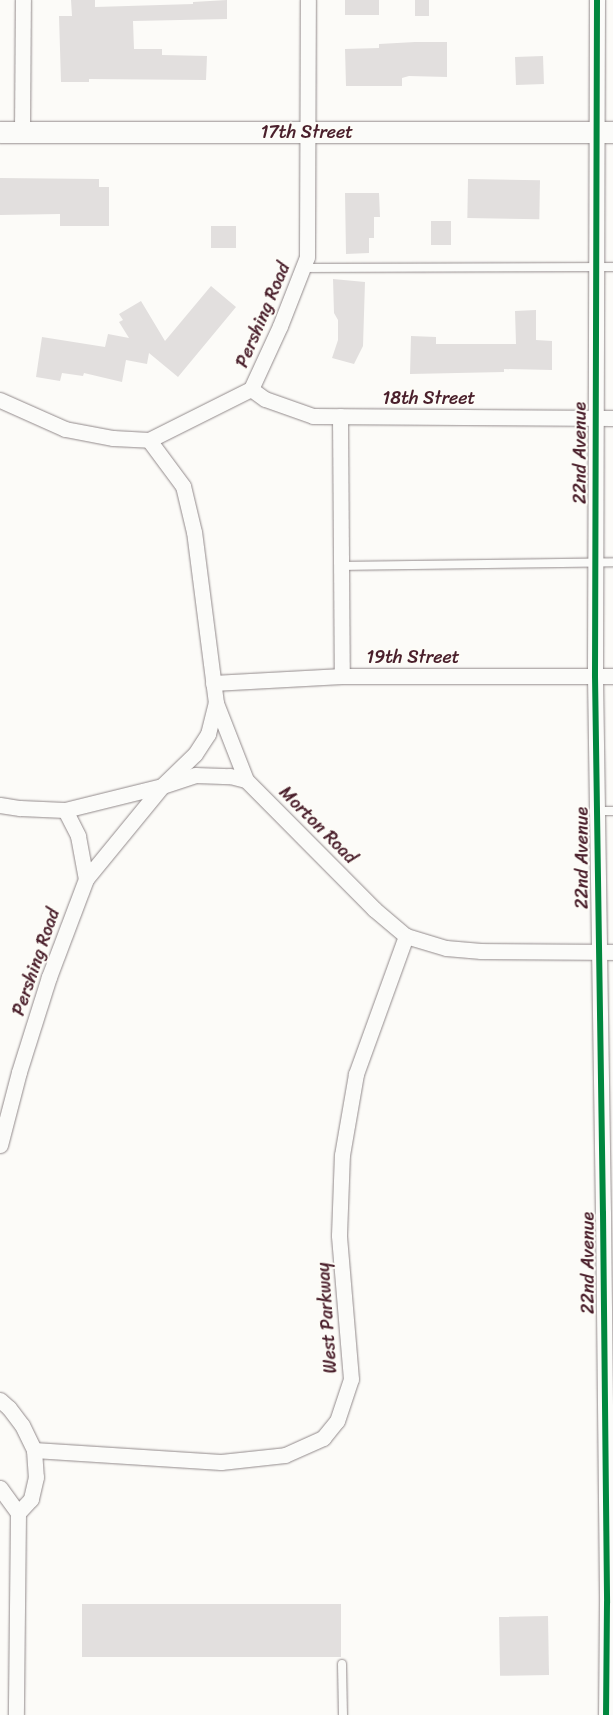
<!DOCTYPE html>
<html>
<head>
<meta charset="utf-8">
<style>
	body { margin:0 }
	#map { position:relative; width:613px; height:1715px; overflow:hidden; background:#fcfbf8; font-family:Sriracha,sans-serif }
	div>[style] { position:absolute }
	.building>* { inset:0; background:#e2dfde; transform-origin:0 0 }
	.roads { filter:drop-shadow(0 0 1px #928a8b) drop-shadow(0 0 1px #928a8b) }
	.service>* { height:8px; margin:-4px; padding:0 4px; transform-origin:4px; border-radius:4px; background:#fbfbf9 }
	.minor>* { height:15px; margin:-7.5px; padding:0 7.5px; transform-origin:7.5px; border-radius:7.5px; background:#fbfbf9 }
	.secondary>* { height:21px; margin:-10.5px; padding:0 10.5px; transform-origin:10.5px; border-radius:10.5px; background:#fbfbf9 }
	.cycleway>* { height:6px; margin:-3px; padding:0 3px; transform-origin:3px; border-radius:3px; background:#00873e }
	span { translate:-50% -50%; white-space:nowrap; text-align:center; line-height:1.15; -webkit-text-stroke:4px #fdfcf7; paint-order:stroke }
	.street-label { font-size:18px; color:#4a1f2b }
</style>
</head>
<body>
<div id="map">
	<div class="building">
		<i style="clip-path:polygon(71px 0,95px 0,95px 7px,193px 4px,193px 2px,227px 0,227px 19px,133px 21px,134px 49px,162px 49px,162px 55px,207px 56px,206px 80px,89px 79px,89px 82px,61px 82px,59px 16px,72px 16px)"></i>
		<i style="left:345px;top:0;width:34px;height:15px"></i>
		<i style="left:415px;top:0;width:14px;height:16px"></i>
		<i style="clip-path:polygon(415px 42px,447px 42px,447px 77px,409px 76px,402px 78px,402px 86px,346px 86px,345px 49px,379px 48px,379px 44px)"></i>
		<i style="left:543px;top:56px;width:28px;height:28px;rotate:88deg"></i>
		<i style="clip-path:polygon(0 178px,99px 179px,99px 187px,109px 187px,109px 226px,60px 226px,60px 214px,0 215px)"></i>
		<i style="left:468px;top:179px;width:72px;height:39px;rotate:1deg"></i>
		<i style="clip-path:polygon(345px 193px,379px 193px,380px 217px,374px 217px,374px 238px,369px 238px,369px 253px,346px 254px)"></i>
		<i style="left:431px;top:221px;width:20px;height:24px"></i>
		<i style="left:211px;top:226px;width:25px;height:22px"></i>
		<i style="clip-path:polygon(333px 279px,365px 282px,363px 346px,354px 364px,332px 358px,338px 340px,338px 320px,334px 313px)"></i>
		<i style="clip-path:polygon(211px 286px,236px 307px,178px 377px,149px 353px,147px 364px,126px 360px,122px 382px,84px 373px,83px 376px,62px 373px,60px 381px,36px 377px,42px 337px,105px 347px,108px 334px,129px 338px,119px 322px,123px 320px,119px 314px,141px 301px,165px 341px)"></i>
		<i style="clip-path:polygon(536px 310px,536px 340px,552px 341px,552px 370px,504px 369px,504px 372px,410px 374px,411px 336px,436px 337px,436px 344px,516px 344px,515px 311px)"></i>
		<i style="left:82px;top:1604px;width:259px;height:53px"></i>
		<i style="left:548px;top:1616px;width:59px;height:49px;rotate:89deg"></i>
	</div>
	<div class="roads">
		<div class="service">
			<i style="left:303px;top:268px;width:310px;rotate:-0.2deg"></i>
			<i style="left:342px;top:566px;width:271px;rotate:-0.8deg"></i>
			<i style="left:597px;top:811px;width:16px"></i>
			<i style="left:342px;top:1664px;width:51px;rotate:88.9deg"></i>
		</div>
		<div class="minor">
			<i style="left:597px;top:0;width:676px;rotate:90.17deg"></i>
			<i style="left:595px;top:676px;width:537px;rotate:89.15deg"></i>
			<i style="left:603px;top:1213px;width:390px;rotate:89.4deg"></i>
			<i style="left:607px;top:1603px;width:112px;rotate:90.5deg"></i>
			<i style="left:22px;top:132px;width:132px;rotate:-89.6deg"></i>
			<i style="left:251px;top:389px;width:17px;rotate:36deg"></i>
			<i style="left:265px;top:399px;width:51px;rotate:19.5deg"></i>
			<i style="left:313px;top:416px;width:300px;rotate:0.4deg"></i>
			<i style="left:0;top:400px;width:71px;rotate:24deg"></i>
			<i style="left:65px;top:429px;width:49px;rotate:10.6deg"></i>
			<i style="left:113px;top:438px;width:36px;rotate:3deg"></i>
			<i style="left:340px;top:416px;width:260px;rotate:89.6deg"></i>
			<i style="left:213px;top:683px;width:129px;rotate:-3.1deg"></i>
			<i style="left:342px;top:676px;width:271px"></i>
			<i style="left:246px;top:780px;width:83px;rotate:-111.3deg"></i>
			<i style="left:216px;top:703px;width:172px;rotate:-97.3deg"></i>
			<i style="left:194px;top:532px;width:47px;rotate:-103.4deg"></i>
			<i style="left:183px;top:486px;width:57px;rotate:-126.5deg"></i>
			<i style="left:149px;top:440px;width:114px;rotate:-26.6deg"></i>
			<i style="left:251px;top:389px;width:69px;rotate:-65.3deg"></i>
			<i style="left:280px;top:326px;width:74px;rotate:-68.6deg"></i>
			<i style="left:307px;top:257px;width:257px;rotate:-89.8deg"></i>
			<i style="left:0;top:805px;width:20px;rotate:9deg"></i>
			<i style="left:20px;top:808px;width:45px;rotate:2.5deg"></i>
			<i style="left:65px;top:810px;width:100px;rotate:-13.9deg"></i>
			<i style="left:162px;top:786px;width:35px;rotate:-18deg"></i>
			<i style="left:195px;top:775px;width:35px;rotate:2deg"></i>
			<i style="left:230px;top:776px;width:16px;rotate:14deg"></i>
			<i style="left:246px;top:780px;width:182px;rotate:45.2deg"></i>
			<i style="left:374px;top:909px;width:42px;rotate:40.2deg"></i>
			<i style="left:406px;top:936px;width:42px;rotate:16.7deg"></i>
			<i style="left:446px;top:948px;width:35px;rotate:5deg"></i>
			<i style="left:481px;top:951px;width:132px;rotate:0.4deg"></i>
			<i style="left:65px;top:810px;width:29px;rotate:63deg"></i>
			<i style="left:78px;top:836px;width:44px;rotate:79.5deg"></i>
			<i style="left:0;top:1145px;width:75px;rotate:-75.4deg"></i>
			<i style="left:19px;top:1072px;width:100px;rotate:-72.5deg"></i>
			<i style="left:49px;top:977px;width:105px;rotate:-69.3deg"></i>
			<i style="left:86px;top:879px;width:120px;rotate:-50.7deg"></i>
			<i style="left:162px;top:786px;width:46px;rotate:-44.1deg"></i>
			<i style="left:195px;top:754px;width:24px;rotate:-57deg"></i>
			<i style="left:208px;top:734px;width:32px;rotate:-76deg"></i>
			<i style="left:0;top:1400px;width:12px;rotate:42deg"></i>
			<i style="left:9px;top:1408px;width:21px;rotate:53deg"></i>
			<i style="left:22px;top:1425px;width:28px;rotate:64deg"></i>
			<i style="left:34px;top:1450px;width:27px;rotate:86deg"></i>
			<i style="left:36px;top:1477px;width:23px;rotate:103deg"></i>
			<i style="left:31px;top:1499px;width:19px;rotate:133deg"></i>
			<i style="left:34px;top:1450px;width:187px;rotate:3.7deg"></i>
			<i style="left:221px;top:1462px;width:64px;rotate:-6.2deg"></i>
			<i style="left:285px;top:1455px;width:42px;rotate:-24.1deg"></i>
			<i style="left:323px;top:1438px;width:22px;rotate:-51deg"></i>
			<i style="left:337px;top:1421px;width:44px;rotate:-71.6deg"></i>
			<i style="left:351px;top:1379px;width:144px;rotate:-94.8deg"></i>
			<i style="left:339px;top:1235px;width:80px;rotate:-87.9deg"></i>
			<i style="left:342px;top:1155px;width:82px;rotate:-80.2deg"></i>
			<i style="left:356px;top:1074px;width:147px;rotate:-70.1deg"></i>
			<i style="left:0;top:1488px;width:31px;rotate:54deg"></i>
			<i style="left:18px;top:1513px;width:202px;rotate:90.6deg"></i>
		</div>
		<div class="secondary">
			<i style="left:0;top:132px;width:613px"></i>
		</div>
	</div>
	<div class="cycleway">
		<i style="left:597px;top:0;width:676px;rotate:90.17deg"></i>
		<i style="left:595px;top:676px;width:537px;rotate:89.15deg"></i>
		<i style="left:603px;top:1213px;width:390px;rotate:89.4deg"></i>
		<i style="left:607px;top:1603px;width:112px;rotate:90.5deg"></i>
	</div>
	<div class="street-label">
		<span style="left:307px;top:132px">17th Street</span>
		<span style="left:263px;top:315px;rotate:-67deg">Pershing Road</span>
		<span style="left:429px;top:398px">18th Street</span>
		<span style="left:580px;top:453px;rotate:-90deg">22nd Avenue</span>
		<span style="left:413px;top:657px">19th Street</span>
		<span style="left:318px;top:825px;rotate:45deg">Morton Road</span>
		<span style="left:582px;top:858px;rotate:-90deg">22nd Avenue</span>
		<span style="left:36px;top:962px;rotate:-71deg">Pershing Road</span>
		<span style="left:588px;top:1263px;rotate:-90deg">22nd Avenue</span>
		<span style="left:327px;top:1318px;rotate:-94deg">West Parkway</span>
	</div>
</div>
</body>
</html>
